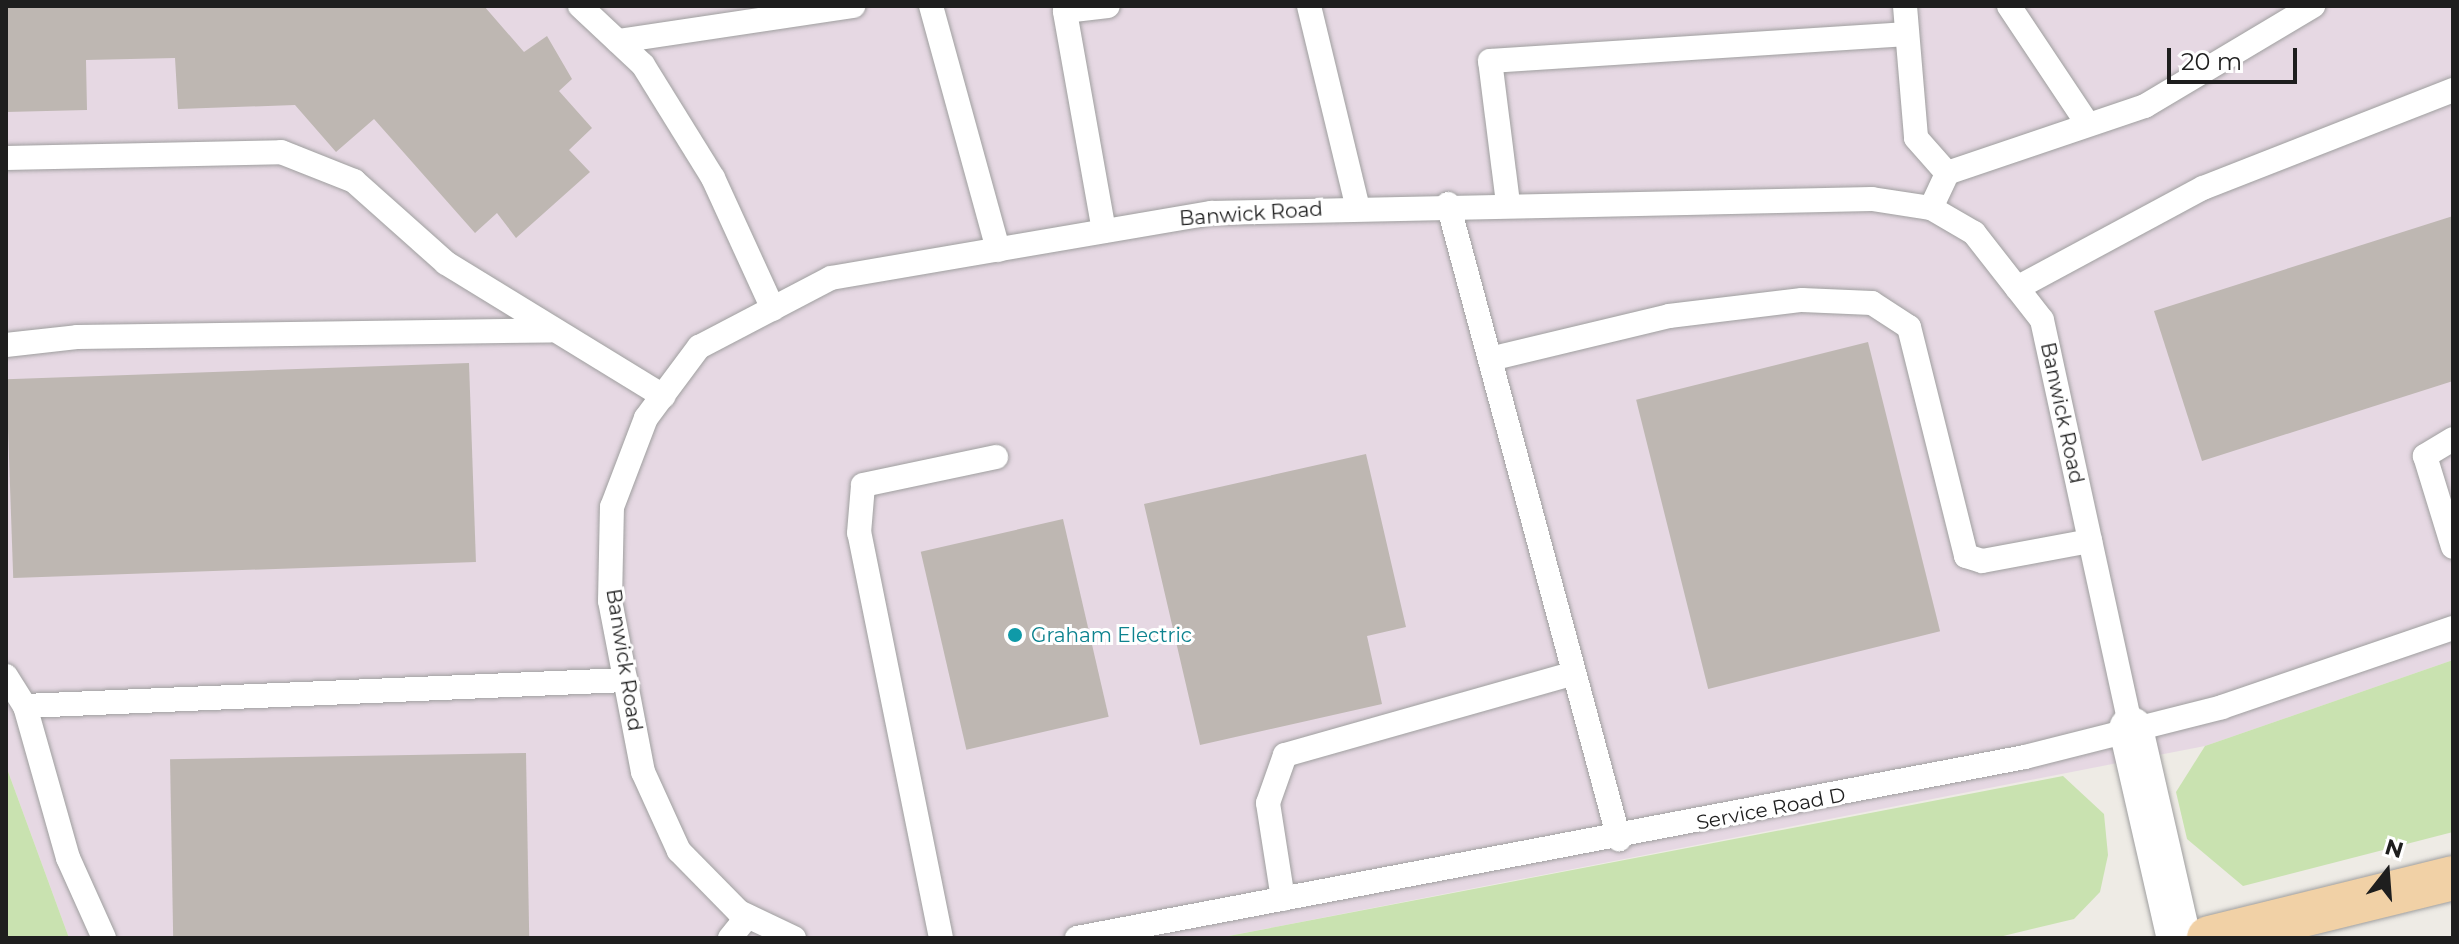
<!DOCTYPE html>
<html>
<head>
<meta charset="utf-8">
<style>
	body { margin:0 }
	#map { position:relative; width:2459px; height:944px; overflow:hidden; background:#eeebe5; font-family:Montserrat,sans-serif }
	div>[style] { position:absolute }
	.industrial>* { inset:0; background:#e6d8e3 }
	.grass>* { inset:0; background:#c9e2b0 }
	.building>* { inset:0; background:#beb7b2; transform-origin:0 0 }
	.roads { filter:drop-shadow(0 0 2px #9f9f9f) drop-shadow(0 0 2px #9f9f9f) }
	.service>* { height:24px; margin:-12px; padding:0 12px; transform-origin:12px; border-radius:12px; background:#fff }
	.minor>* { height:44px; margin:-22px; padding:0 22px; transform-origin:22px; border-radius:22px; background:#fff }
	.primary>* { height:44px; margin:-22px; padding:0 22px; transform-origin:22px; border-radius:22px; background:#f1d1a6 }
	.dots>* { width:22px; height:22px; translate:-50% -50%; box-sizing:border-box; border:4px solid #fff; border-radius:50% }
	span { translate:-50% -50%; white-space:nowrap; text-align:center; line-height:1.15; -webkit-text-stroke:6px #fff; paint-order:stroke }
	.street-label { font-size:20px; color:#1e1e1e }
	.culture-label { font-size:20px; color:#0d838f }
	.left { translate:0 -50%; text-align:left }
	.frame { position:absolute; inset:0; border:8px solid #1e1e1e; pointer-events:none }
	.north { position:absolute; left:2347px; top:832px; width:80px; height:80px; -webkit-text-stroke:6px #fff; paint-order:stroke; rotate:17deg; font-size:22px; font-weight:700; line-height:32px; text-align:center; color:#1e1e1e }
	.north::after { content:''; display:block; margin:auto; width:28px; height:36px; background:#1e1e1e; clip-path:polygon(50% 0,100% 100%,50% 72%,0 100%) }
	.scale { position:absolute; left:2167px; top:48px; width:130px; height:36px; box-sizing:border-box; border:4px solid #1e1e1e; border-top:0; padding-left:10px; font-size:24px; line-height:28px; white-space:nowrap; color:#1e1e1e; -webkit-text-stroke:6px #fff; paint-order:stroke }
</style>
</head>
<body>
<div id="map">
	<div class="industrial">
		<i style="clip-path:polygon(6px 6px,2453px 6px,2453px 660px,2205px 746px,1218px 938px,69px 938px,6px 766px)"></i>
	</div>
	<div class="grass">
		<i style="clip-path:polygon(2453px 660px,2453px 832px,2243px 886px,2187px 839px,2176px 792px,2205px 746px)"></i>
		<i style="clip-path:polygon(6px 766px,69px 938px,6px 938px)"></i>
		<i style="clip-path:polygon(2063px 776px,2104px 814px,2108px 855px,2100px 892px,2074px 919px,1995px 938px,1218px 938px)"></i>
	</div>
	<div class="building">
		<i style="clip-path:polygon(6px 6px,484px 6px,524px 52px,547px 36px,572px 79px,559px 91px,592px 128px,569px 150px,590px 172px,516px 238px,497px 213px,475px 233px,374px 119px,336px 152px,295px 105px,178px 109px,175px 58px,86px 60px,87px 110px,6px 112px)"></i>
		<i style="clip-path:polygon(2453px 216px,2453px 381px,2202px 461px,2154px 311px)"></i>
		<i style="left:1868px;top:342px;width:298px;height:239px;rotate:76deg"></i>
		<i style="left:469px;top:363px;width:199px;height:463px;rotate:88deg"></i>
		<i style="clip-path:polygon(1366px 454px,1406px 627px,1367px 636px,1382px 704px,1200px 745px,1144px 504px)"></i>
		<i style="left:1063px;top:519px;width:203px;height:146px;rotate:77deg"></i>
		<i style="left:526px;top:753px;width:185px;height:356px;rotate:89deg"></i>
	</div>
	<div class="roads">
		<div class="service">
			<i style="left:580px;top:6px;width:86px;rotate:43.1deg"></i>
			<i style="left:643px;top:65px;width:133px;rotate:58.2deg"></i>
			<i style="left:713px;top:178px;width:144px;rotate:65.4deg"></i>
			<i style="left:931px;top:6px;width:253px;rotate:74.6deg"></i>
			<i style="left:1309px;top:6px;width:208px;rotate:76.4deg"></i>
			<i style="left:1905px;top:6px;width:132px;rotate:85.2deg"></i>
			<i style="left:1916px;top:138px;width:47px;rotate:48.5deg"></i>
			<i style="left:2009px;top:6px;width:141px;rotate:56.3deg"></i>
			<i style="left:618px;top:41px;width:238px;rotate:-8.5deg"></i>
			<i style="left:6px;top:158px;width:275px;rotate:-1.2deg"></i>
			<i style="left:281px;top:152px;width:79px;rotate:21.7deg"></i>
			<i style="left:354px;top:181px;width:123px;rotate:41.7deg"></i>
			<i style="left:446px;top:263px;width:255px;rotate:31.5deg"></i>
			<i style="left:1508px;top:203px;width:143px;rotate:-97.2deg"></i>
			<i style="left:1490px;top:61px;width:414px;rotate:-3.7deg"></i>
			<i style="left:1448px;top:204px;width:658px;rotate:74.93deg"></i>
			<i style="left:1931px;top:208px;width:38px;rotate:-65deg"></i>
			<i style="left:1947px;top:173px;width:209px;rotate:-18.7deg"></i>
			<i style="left:2145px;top:106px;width:196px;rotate:-30.8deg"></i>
			<i style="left:1104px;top:231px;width:223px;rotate:-100.1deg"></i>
			<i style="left:1065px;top:11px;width:43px;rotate:-6.6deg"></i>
			<i style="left:2017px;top:288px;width:211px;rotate:-28.3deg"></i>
			<i style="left:2203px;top:188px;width:269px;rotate:-21.4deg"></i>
			<i style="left:6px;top:345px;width:71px;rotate:-6.4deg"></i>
			<i style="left:77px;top:337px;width:473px;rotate:-0.8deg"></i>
			<i style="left:1490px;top:359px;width:184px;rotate:-13.5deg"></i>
			<i style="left:1669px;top:316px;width:134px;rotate:-6.9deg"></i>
			<i style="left:1802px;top:300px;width:70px;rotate:2.5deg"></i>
			<i style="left:1872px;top:303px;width:44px;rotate:33deg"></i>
			<i style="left:1909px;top:327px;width:236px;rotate:76deg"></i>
			<i style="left:1966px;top:556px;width:17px;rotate:17deg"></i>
			<i style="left:1982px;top:561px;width:110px;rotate:-10.5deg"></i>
			<i style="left:2453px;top:439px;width:33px;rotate:149deg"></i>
			<i style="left:2425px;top:456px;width:95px;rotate:72.9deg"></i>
			<i style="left:6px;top:676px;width:36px;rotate:58deg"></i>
			<i style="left:1283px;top:899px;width:97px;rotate:-98.9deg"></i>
			<i style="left:1268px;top:803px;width:51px;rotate:-70.5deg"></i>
			<i style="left:1285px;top:755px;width:300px;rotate:-15.8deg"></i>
			<i style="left:104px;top:938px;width:88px;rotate:-114.2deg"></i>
			<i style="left:68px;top:858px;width:158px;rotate:-105.8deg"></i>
			<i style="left:25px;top:706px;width:601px;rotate:-2.48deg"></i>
			<i style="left:730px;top:938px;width:28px;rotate:-51deg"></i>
			<i style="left:794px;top:938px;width:61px;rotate:-154.7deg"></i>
			<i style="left:739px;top:912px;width:86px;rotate:-134.5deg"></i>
			<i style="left:679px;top:851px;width:87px;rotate:-114.5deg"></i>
			<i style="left:643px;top:772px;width:174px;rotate:-100.9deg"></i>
			<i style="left:610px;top:601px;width:94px;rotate:-88.8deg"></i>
			<i style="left:612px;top:507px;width:95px;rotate:-69.1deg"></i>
			<i style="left:646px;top:418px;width:89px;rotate:-53.3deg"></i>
			<i style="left:699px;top:347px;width:149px;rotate:-27.6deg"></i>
			<i style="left:831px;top:278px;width:386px;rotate:-9.7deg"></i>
			<i style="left:1211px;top:213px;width:661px;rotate:-1.21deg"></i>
			<i style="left:1872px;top:199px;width:60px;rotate:8.7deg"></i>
			<i style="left:1931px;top:208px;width:50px;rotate:30.2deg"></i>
			<i style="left:1974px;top:233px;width:110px;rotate:52deg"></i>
			<i style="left:2042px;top:320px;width:419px;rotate:77.7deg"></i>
			<i style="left:941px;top:938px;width:413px;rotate:-101.4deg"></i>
			<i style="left:859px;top:533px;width:48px;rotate:-85.2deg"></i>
			<i style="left:863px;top:485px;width:136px;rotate:-11.9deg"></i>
			<i style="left:1077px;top:938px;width:965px;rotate:-10.81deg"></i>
			<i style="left:2025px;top:757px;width:203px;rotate:-14.2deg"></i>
			<i style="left:2222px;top:707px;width:244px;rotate:-18.9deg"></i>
		</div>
		<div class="minor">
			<i style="left:2131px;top:729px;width:214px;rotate:77.1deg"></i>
		</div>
		<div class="primary">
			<i style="left:2209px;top:938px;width:251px;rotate:-13.8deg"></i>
		</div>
	</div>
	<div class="dots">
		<i style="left:1015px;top:635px;background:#0f9aa8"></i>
	</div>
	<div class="street-label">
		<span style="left:1251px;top:214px;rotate:-4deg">Banwick Road</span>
		<span style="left:2062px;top:413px;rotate:78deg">Banwick Road</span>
		<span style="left:624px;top:660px;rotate:81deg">Banwick Road</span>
		<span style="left:1771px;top:809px;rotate:-11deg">Service Road D</span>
	</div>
	<div class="culture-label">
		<span class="left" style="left:1031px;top:635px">Graham Electric</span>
	</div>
	<div class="frame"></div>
	<div class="north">N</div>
	<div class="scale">20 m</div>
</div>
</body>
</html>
